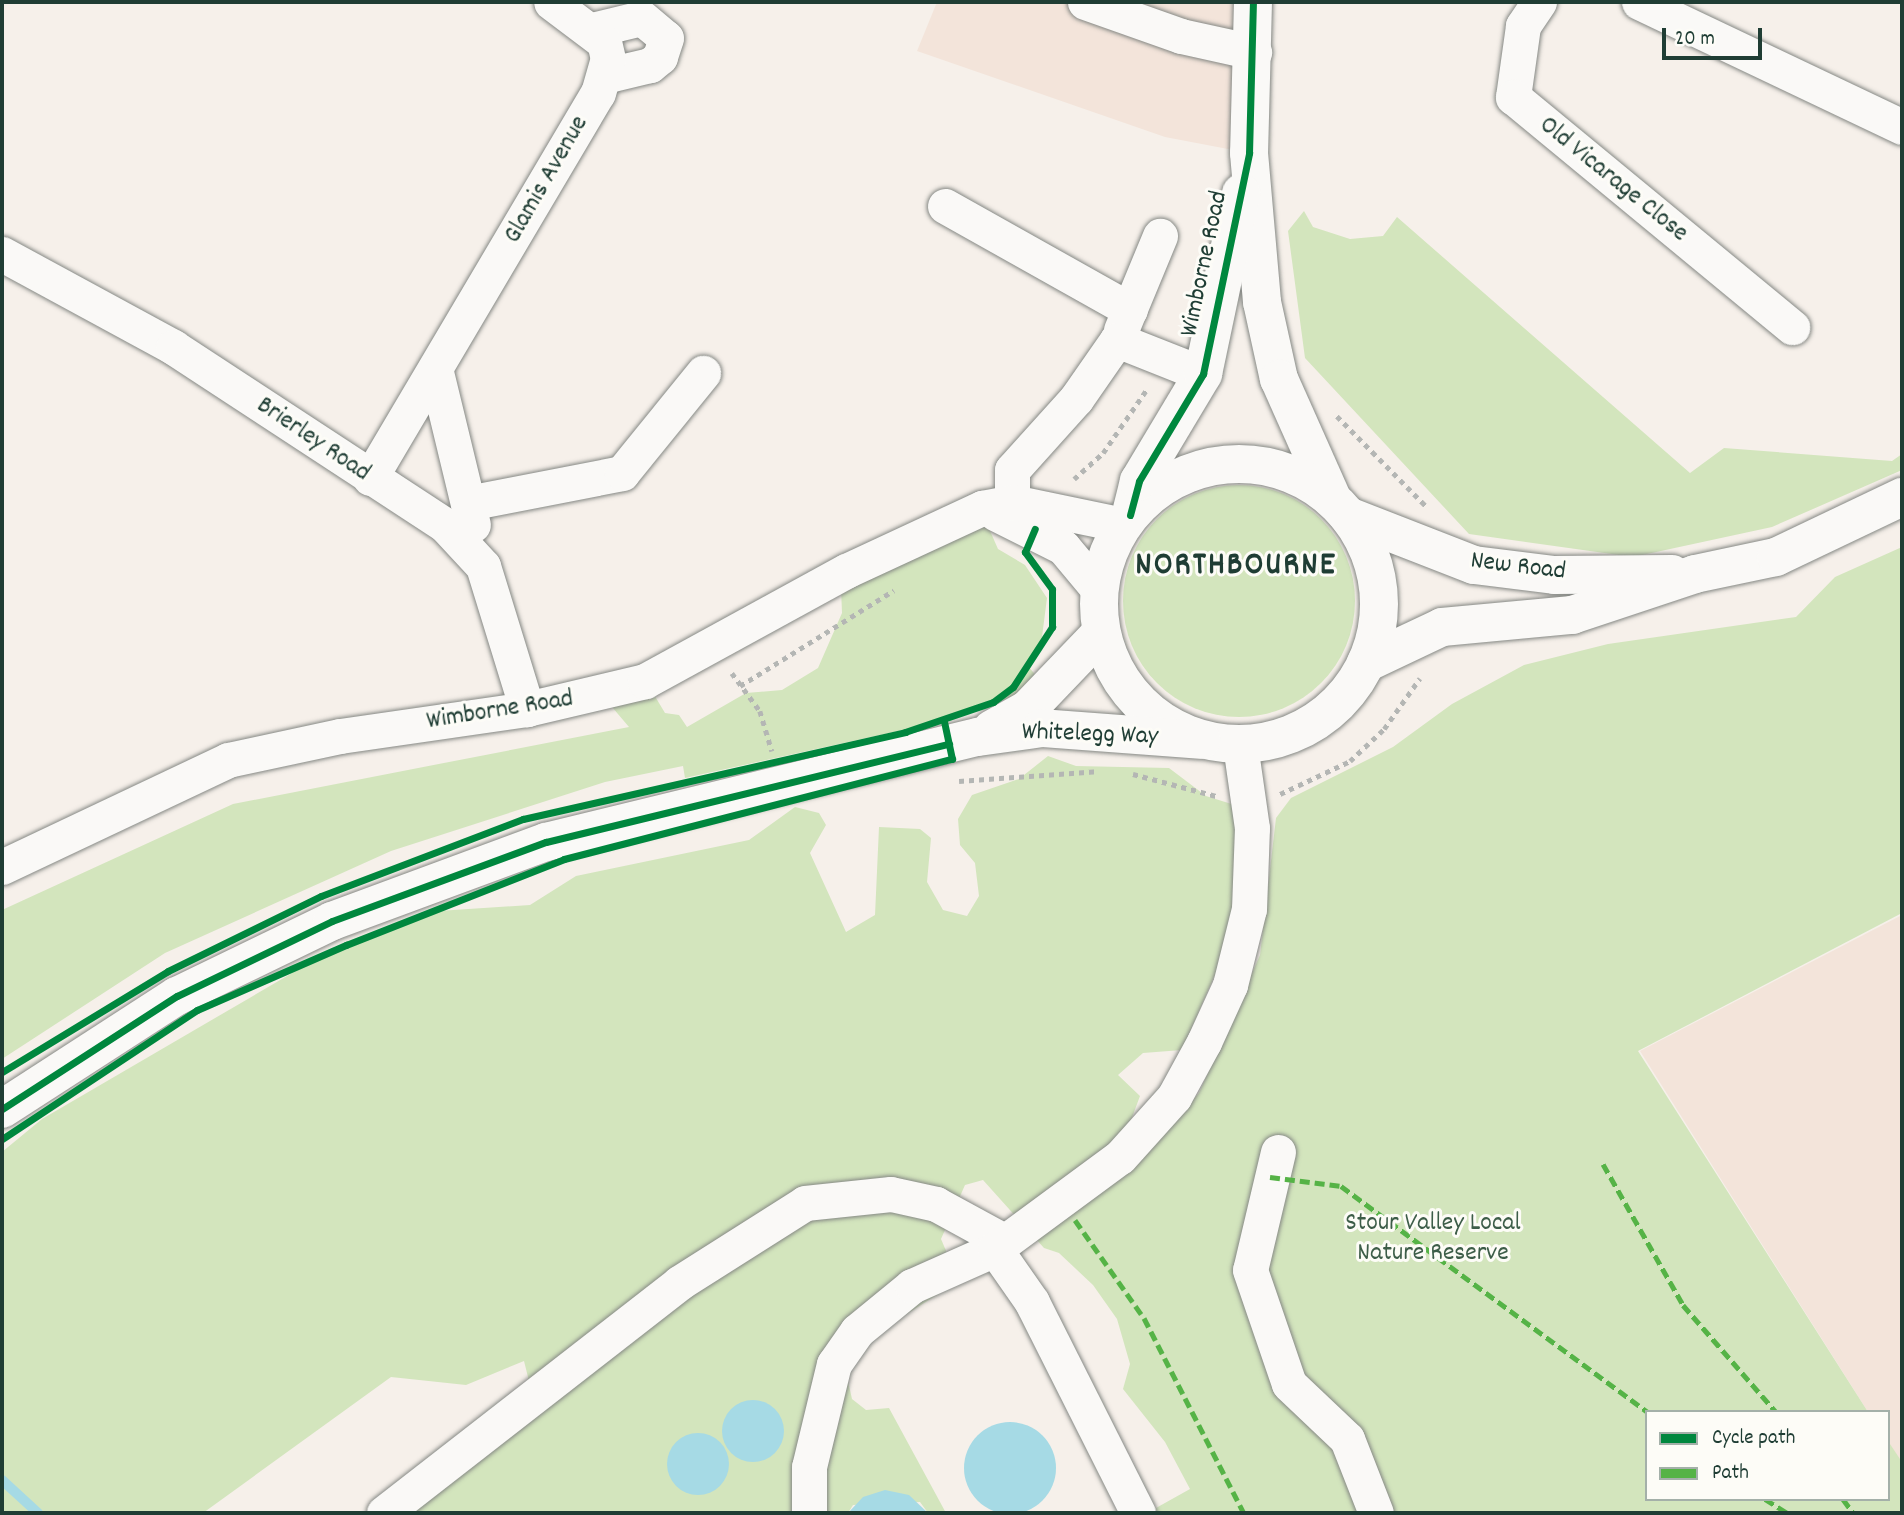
<!DOCTYPE html>
<html>
<head>
<meta charset="utf-8">
<style>
	body { margin:0 }
	#map { position:relative; width:1904px; height:1515px; overflow:hidden; background:#f6f0ea; font-family:Dekko,sans-serif }
	div>[style] { position:absolute }
	.built>* { inset:0; background:#f3e4da }
	.green>* { inset:0; background:#d3e5bd }
	.round { border-radius:50% }
	.water>* { inset:0; background:#a6dae5 }
	.stream>* { height:10px; margin:-5px; padding:0 5px; transform-origin:5px; border-radius:5px; background:#a6dae5 }
	.path>* { height:4.5px; margin-top:-2.25px; transform-origin:0; background:repeating-linear-gradient(90deg,#b4b6b4 0 5px,transparent 0 10px) }
	.roads { filter:drop-shadow(0 0 2px #858884) drop-shadow(0 0 2px #858884) }
	.minor>* { height:35px; margin:-17.5px; padding:0 17.5px; transform-origin:17.5px; border-radius:17.5px; background:#faf9f7 }
	.major>* { height:38px; margin:-19px; padding:0 19px; transform-origin:19px; border-radius:19px; background:#faf9f7 }
	.major>.ring { margin:-19px; padding:0; box-sizing:content-box; background:none; border:38px solid #faf9f7; border-radius:50% }
	.quiet>* { height:5px; margin-top:-2.5px; transform-origin:0; background:repeating-linear-gradient(90deg,#55b346 0 10px,transparent 0 15px) }
	.cycleway>* { height:7px; margin:-3.5px; padding:0 3.5px; transform-origin:3.5px; border-radius:3.5px; background:#00873e }
	span { translate:-50% -50%; white-space:nowrap; text-align:center; line-height:1.15; -webkit-text-stroke:6px #fdfcf7; paint-order:stroke }
	.street-label { font-size:26px; color:#1f3d34 }
	.park-label { font-size:26px; color:#3d5d48 }
	.district-label { font-size:33px; color:#1f3d34; font-weight:700; letter-spacing:2px }
	.frame { position:absolute; inset:0; border:4px solid #1f3d34; pointer-events:none }
	.legend { position:absolute; left:1645px; top:1410px; width:245px; height:91px; box-sizing:border-box; background:#fdfcf7; border:2px solid #a4b0a9; margin:0; padding:9px 12px; list-style:none; font-size:21px; color:#1f3d34 }
	.legend li { display:flex; align-items:center; gap:14px; height:35px }
	.legend b { width:35px; border:2px solid #a4b0a9 }
	.scale { position:absolute; left:1662px; top:28px; width:100px; height:32px; box-sizing:border-box; border:4px solid #1f3d34; border-top:0; padding-left:9px; font-size:21px; line-height:24px; white-space:nowrap; color:#1f3d34; -webkit-text-stroke:5px #fdfcf7; paint-order:stroke }
</style>
</head>
<body>
<div id="map">
	<div class="built">
		<i style="clip-path:polygon(937px 2px,1253px 2px,1249px 153px,1165px 137px,917px 51px)"></i>
		<i style="clip-path:polygon(1902px 915px,1902px 1466px,1888px 1444px,1888px 1412px,1868px 1412px,1640px 1051px)"></i>
	</div>
	<div class="green">
		<i style="clip-path:polygon(1304px 211px,1313px 227px,1350px 239px,1383px 236px,1397px 217px,1690px 473px,1724px 448px,1892px 461px,1902px 454px,1902px 470px,1772px 527px,1633px 557px,1469px 534px,1305px 358px,1288px 231px)"></i>
		<i class="round" style="left:1123px;top:485px;width:232px;height:232px"></i>
		<i style="clip-path:polygon(987px 524px,998px 549px,1025px 565px,1047px 598px,1042px 637px,1028px 666px,1038px 678px,1019px 695px,939px 722px,685px 778px,683px 766px,605px 782px,391px 851px,165px 953px,2px 1059px,2px 910px,233px 804px,629px 727px,612px 707px,616px 698px,653px 693px,665px 713px,679px 715px,687px 727px,746px 693px,782px 690px,818px 668px,842px 613px,841px 588px)"></i>
		<i style="clip-path:polygon(1902px 547px,1902px 913px,1638px 1051px,1868px 1412px,1647px 1412px,1647px 1499px,1888px 1499px,1888px 1441px,1902px 1462px,1902px 1513px,1147px 1513px,1190px 1489px,1165px 1442px,1123px 1389px,1130px 1364px,1117px 1319px,1093px 1285px,1059px 1253px,1044px 1248px,983px 1180px,965px 1185px,941px 1239px,959px 1281px,872px 1336px,845px 1368px,852px 1399px,866px 1410px,889px 1408px,946px 1513px,928px 1513px,920px 1502px,853px 1505px,848px 1513px,402px 1513px,536px 1409px,524px 1361px,466px 1385px,391px 1377px,203px 1513px,2px 1513px,2px 1152px,42px 1119px,306px 965px,423px 912px,530px 905px,576px 876px,749px 840px,795px 807px,819px 813px,826px 825px,810px 853px,846px 932px,875px 915px,879px 827px,920px 829px,931px 838px,927px 882px,943px 910px,967px 916px,979px 896px,975px 863px,960px 845px,958px 819px,972px 795px,1019px 779px,1048px 756px,1076px 766px,1169px 768px,1206px 796px,1241px 807px,1234px 931px,1182px 1050px,1143px 1053px,1118px 1075px,1140px 1096px,1118px 1155px,1130px 1169px,1199px 1093px,1260px 955px,1276px 818px,1291px 798px,1393px 747px,1452px 704px,1524px 665px,1608px 644px,1796px 617px,1835px 577px)"></i>
	</div>
	<div class="water">
		<i class="round" style="left:722px;top:1400px;width:62px;height:62px"></i>
		<i class="round" style="left:964px;top:1422px;width:92px;height:92px"></i>
		<i class="round" style="left:667px;top:1433px;width:62px;height:62px"></i>
		<i style="clip-path:polygon(885px 1490px,909px 1495px,928px 1513px,848px 1513px,863px 1497px)"></i>
	</div>
	<div class="stream">
		<i style="left:2px;top:1480px;width:49px;rotate:42.5deg"></i>
	</div>
	<div class="path">
		<i style="left:1337px;top:416px;width:128px;rotate:45.3deg"></i>
		<i style="left:1074px;top:479px;width:39px;rotate:-42deg"></i>
		<i style="left:1103px;top:453px;width:78px;rotate:-55.5deg"></i>
		<i style="left:732px;top:673px;width:47px;rotate:53.6deg"></i>
		<i style="left:760px;top:711px;width:42px;rotate:73.3deg"></i>
		<i style="left:740px;top:686px;width:181px;rotate:-31.9deg"></i>
		<i style="left:1133px;top:774px;width:86px;rotate:14.8deg"></i>
		<i style="left:959px;top:781px;width:138px;rotate:-4.1deg"></i>
		<i style="left:1280px;top:794px;width:77px;rotate:-25.2deg"></i>
		<i style="left:1350px;top:761px;width:47px;rotate:-43.3deg"></i>
		<i style="left:1384px;top:729px;width:62px;rotate:-54.8deg"></i>
	</div>
	<div class="roads">
		<div class="minor">
			<i style="left:1085px;top:2px;width:102px;rotate:19.5deg"></i>
			<i style="left:1181px;top:36px;width:75px;rotate:12.4deg"></i>
			<i style="left:1539px;top:2px;width:29px;rotate:124deg"></i>
			<i style="left:1523px;top:26px;width:72px;rotate:98deg"></i>
			<i style="left:1513px;top:97px;width:362px;rotate:39.5deg"></i>
			<i style="left:1639px;top:2px;width:291px;rotate:25.4deg"></i>
			<i style="left:592px;top:30px;width:51px;rotate:-13.5deg"></i>
			<i style="left:642px;top:18px;width:31px;rotate:40deg"></i>
			<i style="left:666px;top:38px;width:20px;rotate:108deg"></i>
			<i style="left:660px;top:57px;width:13px;rotate:141deg"></i>
			<i style="left:650px;top:65px;width:47px;rotate:166.6deg"></i>
			<i style="left:945px;top:206px;width:212px;rotate:29.3deg"></i>
			<i style="left:2px;top:254px;width:195px;rotate:28.5deg"></i>
			<i style="left:173px;top:347px;width:325px;rotate:33.2deg"></i>
			<i style="left:445px;top:525px;width:56px;rotate:47.2deg"></i>
			<i style="left:483px;top:566px;width:150px;rotate:72.9deg"></i>
			<i style="left:1121px;top:330px;width:102px;rotate:-67.5deg"></i>
			<i style="left:436px;top:372px;width:157px;rotate:76.4deg"></i>
			<i style="left:370px;top:478px;width:447px;rotate:-59.4deg"></i>
			<i style="left:598px;top:93px;width:35px;rotate:-74deg"></i>
			<i style="left:608px;top:59px;width:17px;rotate:-103deg"></i>
			<i style="left:604px;top:42px;width:66px;rotate:-143deg"></i>
			<i style="left:1012px;top:502px;width:32px;rotate:-90deg"></i>
			<i style="left:1012px;top:470px;width:96px;rotate:-48deg"></i>
			<i style="left:1076px;top:399px;width:72px;rotate:-55.2deg"></i>
			<i style="left:1117px;top:340px;width:92px;rotate:21.6deg"></i>
			<i style="left:468px;top:503px;width:157px;rotate:-11deg"></i>
			<i style="left:622px;top:473px;width:129px;rotate:-51deg"></i>
			<i style="left:995px;top:513px;width:76px;rotate:26.6deg"></i>
			<i style="left:1063px;top:547px;width:56px;rotate:50.1deg"></i>
			<i style="left:2px;top:867px;width:250px;rotate:-25.3deg"></i>
			<i style="left:228px;top:760px;width:115px;rotate:-12.1deg"></i>
			<i style="left:340px;top:736px;width:189px;rotate:-8.2deg"></i>
			<i style="left:527px;top:709px;width:121px;rotate:-13.3deg"></i>
			<i style="left:645px;top:681px;width:229px;rotate:-28.7deg"></i>
			<i style="left:846px;top:571px;width:150px;rotate:-24.9deg"></i>
			<i style="left:982px;top:508px;width:31px;rotate:-11deg"></i>
			<i style="left:1012px;top:502px;width:113px;rotate:11.7deg"></i>
			<i style="left:1278px;top:1152px;width:121px;rotate:103.3deg"></i>
			<i style="left:1250px;top:1270px;width:120px;rotate:71.1deg"></i>
			<i style="left:1289px;top:1384px;width:80px;rotate:43.5deg"></i>
			<i style="left:1347px;top:1439px;width:79px;rotate:68.6deg"></i>
			<i style="left:384px;top:1513px;width:374px;rotate:-37.9deg"></i>
			<i style="left:679px;top:1283px;width:149px;rotate:-32.4deg"></i>
			<i style="left:805px;top:1203px;width:86px;rotate:-6deg"></i>
			<i style="left:891px;top:1194px;width:46px;rotate:12.5deg"></i>
			<i style="left:936px;top:1204px;width:77px;rotate:28.6deg"></i>
			<i style="left:809px;top:1513px;width:46px;rotate:-90deg"></i>
			<i style="left:809px;top:1467px;width:106px;rotate:-76.4deg"></i>
			<i style="left:834px;top:1364px;width:40px;rotate:-55.1deg"></i>
			<i style="left:857px;top:1331px;width:71px;rotate:-39.3deg"></i>
			<i style="left:912px;top:1286px;width:91px;rotate:-24deg"></i>
			<i style="left:1138px;top:1513px;width:236px;rotate:-116.7deg"></i>
			<i style="left:1032px;top:1302px;width:65px;rotate:-124.9deg"></i>
			<i style="left:995px;top:1249px;width:155px;rotate:-36.4deg"></i>
			<i style="left:1120px;top:1157px;width:81px;rotate:-48deg"></i>
			<i style="left:1174px;top:1097px;width:63px;rotate:-61.4deg"></i>
			<i style="left:1204px;top:1042px;width:63px;rotate:-65.5deg"></i>
			<i style="left:1230px;top:985px;width:78px;rotate:-76deg"></i>
			<i style="left:1249px;top:909px;width:81px;rotate:-87.9deg"></i>
			<i style="left:1252px;top:828px;width:84px;rotate:-98.2deg"></i>
		</div>
		<div class="major">
			<i style="left:1253px;top:2px;width:151px;rotate:91.5deg"></i>
			<i style="left:1249px;top:153px;width:150px;rotate:85deg"></i>
			<i style="left:1262px;top:302px;width:79px;rotate:77.6deg"></i>
			<i style="left:1279px;top:379px;width:130px;rotate:66deg"></i>
			<i class="ring" style="left:1099px;top:464px;width:242px;height:242px"></i>
			<i style="left:1132px;top:509px;width:29px;rotate:-76deg"></i>
			<i style="left:1139px;top:481px;width:125px;rotate:-59.1deg"></i>
			<i style="left:1203px;top:374px;width:185px;rotate:-78.1deg"></i>
			<i style="left:1348px;top:516px;width:135px;rotate:21.3deg"></i>
			<i style="left:1474px;top:565px;width:81px;rotate:7.1deg"></i>
			<i style="left:1554px;top:575px;width:118px;rotate:-0.5deg"></i>
			<i style="left:1366px;top:663px;width:84px;rotate:-25.3deg"></i>
			<i style="left:1442px;top:627px;width:131px;rotate:-5.3deg"></i>
			<i style="left:1572px;top:615px;width:130px;rotate:-18.4deg"></i>
			<i style="left:1695px;top:574px;width:83px;rotate:-11.9deg"></i>
			<i style="left:1776px;top:557px;width:140px;rotate:-25.5deg"></i>
			<i style="left:992px;top:729px;width:41px;rotate:-29.1deg"></i>
			<i style="left:1028px;top:709px;width:105px;rotate:-46.2deg"></i>
			<i style="left:2px;top:1109px;width:208px;rotate:-32.9deg"></i>
			<i style="left:177px;top:996px;width:172px;rotate:-25.8deg"></i>
			<i style="left:332px;top:921px;width:228px;rotate:-20.3deg"></i>
			<i style="left:546px;top:842px;width:445px;rotate:-13.7deg"></i>
			<i style="left:978px;top:737px;width:65px;rotate:-8deg"></i>
			<i style="left:1042px;top:728px;width:160px;rotate:4.3deg"></i>
		</div>
	</div>
	<div class="quiet">
		<i style="left:1603px;top:1164px;width:162px;rotate:60.4deg"></i>
		<i style="left:1683px;top:1305px;width:142px;rotate:49deg"></i>
		<i style="left:1270px;top:1177px;width:72px;rotate:7.2deg"></i>
		<i style="left:1341px;top:1186px;width:381px;rotate:36.4deg"></i>
		<i style="left:1075px;top:1220px;width:120px;rotate:54.9deg"></i>
		<i style="left:1144px;top:1318px;width:219px;rotate:62.9deg"></i>
		<i style="left:1765px;top:1499px;width:26px;rotate:32deg"></i>
		<i style="left:1843px;top:1499px;width:17px;rotate:54deg"></i>
	</div>
	<div class="cycleway">
		<i style="left:1130px;top:515px;width:35px;rotate:-75deg"></i>
		<i style="left:1139px;top:481px;width:125px;rotate:-59.1deg"></i>
		<i style="left:1203px;top:374px;width:226px;rotate:-78.2deg"></i>
		<i style="left:1249px;top:153px;width:151px;rotate:-88.5deg"></i>
		<i style="left:2px;top:1072px;width:194px;rotate:-31.3deg"></i>
		<i style="left:168px;top:971px;width:170px;rotate:-26.1deg"></i>
		<i style="left:321px;top:896px;width:216px;rotate:-20.9deg"></i>
		<i style="left:523px;top:819px;width:392px;rotate:-12.8deg"></i>
		<i style="left:905px;top:732px;width:93px;rotate:-18.8deg"></i>
		<i style="left:993px;top:702px;width:25px;rotate:-37deg"></i>
		<i style="left:1013px;top:687px;width:72px;rotate:-57deg"></i>
		<i style="left:1052px;top:627px;width:38px;rotate:-90deg"></i>
		<i style="left:1052px;top:589px;width:46px;rotate:-126.1deg"></i>
		<i style="left:1025px;top:552px;width:25px;rotate:-67deg"></i>
		<i style="left:2px;top:1109px;width:208px;rotate:-32.9deg"></i>
		<i style="left:177px;top:996px;width:172px;rotate:-25.8deg"></i>
		<i style="left:332px;top:921px;width:228px;rotate:-20.3deg"></i>
		<i style="left:546px;top:842px;width:415px;rotate:-13.7deg"></i>
		<i style="left:2px;top:1139px;width:234px;rotate:-33.5deg"></i>
		<i style="left:197px;top:1010px;width:163px;rotate:-23.6deg"></i>
		<i style="left:346px;top:945px;width:234px;rotate:-21.5deg"></i>
		<i style="left:564px;top:859px;width:401px;rotate:-14.5deg"></i>
		<i style="left:952px;top:759px;width:40px;rotate:-102deg"></i>
	</div>
	<div class="street-label">
		<span style="left:547px;top:180px;rotate:-60deg">Glamis Avenue</span>
		<span style="left:1613px;top:180px;rotate:39deg">Old Vicarage Close</span>
		<span style="left:1205px;top:264px;rotate:-78deg">Wimborne Road</span>
		<span style="left:313px;top:440px;rotate:34deg">Brierley Road</span>
		<span style="left:1518px;top:567px;rotate:7deg">New Road</span>
		<span style="left:500px;top:711px;rotate:-9deg">Wimborne Road</span>
		<span style="left:1090px;top:735px;rotate:2deg">Whitelegg Way</span>
	</div>
	<div class="park-label">
		<span style="left:1433px;top:1239px">Stour Valley Local<br>Nature Reserve</span>
	</div>
	<div class="district-label">
		<span style="left:1236px;top:567px">NORTHBOURNE</span>
	</div>
	<div class="frame"></div>
	<ul class="legend">
	<li><b style="height:9px;background:#00873e"></b>Cycle path</li>
	<li><b style="height:9px;background:#55b346"></b>Path</li>
	</ul>
	<div class="scale">20 m</div>
</div>
</body>
</html>
